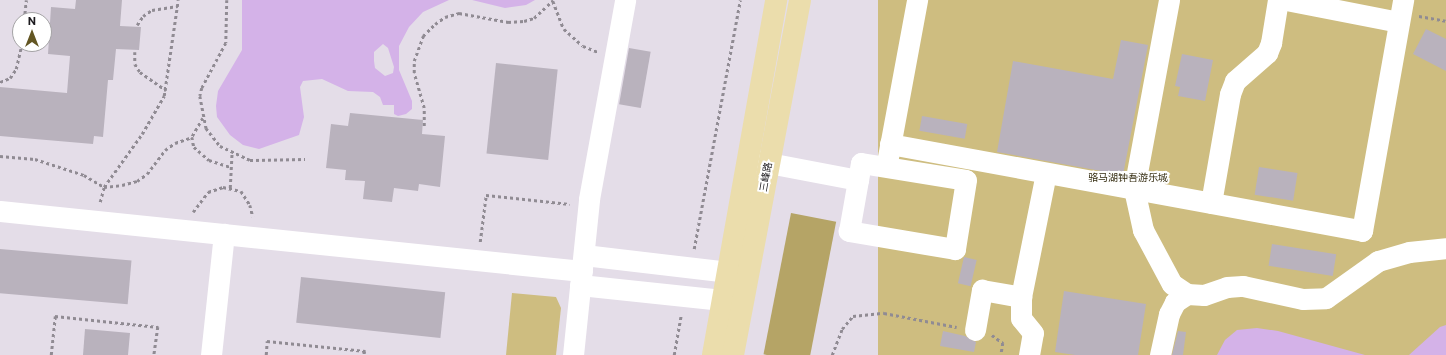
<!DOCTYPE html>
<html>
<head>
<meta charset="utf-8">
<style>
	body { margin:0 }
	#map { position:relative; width:1446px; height:355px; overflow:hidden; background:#e4dde8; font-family:Commissioner,"Noto Sans SC",sans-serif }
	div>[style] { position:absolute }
	.green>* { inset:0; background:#cebd80; transform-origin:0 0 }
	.forest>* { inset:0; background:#b5a466; transform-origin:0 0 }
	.water>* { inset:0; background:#d4b2e8 }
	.building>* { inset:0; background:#b9b2bd; transform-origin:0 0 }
	.path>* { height:2.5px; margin-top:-1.25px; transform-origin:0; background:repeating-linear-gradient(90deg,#908b93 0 3px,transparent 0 6px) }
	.minor>* { height:21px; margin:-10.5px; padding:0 10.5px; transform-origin:10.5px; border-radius:10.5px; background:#fff }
	.major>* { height:22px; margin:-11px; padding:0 11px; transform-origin:11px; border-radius:11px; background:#ebddac }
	span { translate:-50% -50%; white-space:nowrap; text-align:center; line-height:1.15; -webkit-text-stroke:4px #fff; paint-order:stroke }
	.street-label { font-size:10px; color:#1c1a1e }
	.park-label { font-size:10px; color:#342c10 }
	.north { position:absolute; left:12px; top:12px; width:40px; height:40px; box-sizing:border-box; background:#fff; border:1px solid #a4a3a5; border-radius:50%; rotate:0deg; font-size:11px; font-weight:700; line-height:16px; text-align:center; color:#1c1a1e }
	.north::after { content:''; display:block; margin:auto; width:14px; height:18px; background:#635623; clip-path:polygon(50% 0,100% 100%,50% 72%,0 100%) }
</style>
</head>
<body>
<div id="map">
	<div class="green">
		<i style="left:878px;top:0;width:568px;height:361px"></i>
		<i style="clip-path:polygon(512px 293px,556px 297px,561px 308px,556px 355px,506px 355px)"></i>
	</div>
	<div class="forest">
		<i style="left:791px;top:213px;width:46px;height:144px;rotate:11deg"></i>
	</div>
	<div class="water">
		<i style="clip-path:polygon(evenodd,242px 0,449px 0,423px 12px,409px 27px,399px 46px,399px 70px,412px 101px,412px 109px,406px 114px,398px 116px,394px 114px,394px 105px,383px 105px,380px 97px,373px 92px,348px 91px,322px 79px,303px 81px,300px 87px,304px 117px,299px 135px,259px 149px,243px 145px,230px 135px,217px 117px,216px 106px,218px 91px,242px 50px,242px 0,383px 44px,388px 48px,394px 67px,393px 73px,385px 76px,375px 68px,374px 61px,374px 52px,383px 44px)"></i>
		<i style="clip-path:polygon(472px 0,535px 0,526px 5px,505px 8px)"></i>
		<i style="clip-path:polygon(1446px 325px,1446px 355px,1409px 355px,1440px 327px)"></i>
		<i style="clip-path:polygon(1257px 328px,1278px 331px,1365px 355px,1217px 355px,1225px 340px,1237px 330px)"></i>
	</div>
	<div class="building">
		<i style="clip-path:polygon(76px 0,122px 0,120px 26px,141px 27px,139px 50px,116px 49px,113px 80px,108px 80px,103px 137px,94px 136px,93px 144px,0 136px,0 87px,67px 93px,70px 56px,48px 54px,51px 7px,75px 9px)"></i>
		<i style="clip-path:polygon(1426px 29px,1446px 39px,1446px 71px,1413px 54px)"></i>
		<i style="clip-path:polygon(1121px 40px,1148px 45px,1123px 175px,997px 152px,1013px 61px,1113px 79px)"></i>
		<i style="left:629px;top:48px;width:22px;height:57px;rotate:10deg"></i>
		<i style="clip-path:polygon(1182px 54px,1213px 60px,1205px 101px,1178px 96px,1180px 87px,1175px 86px)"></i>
		<i style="left:496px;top:63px;width:62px;height:91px;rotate:6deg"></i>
		<i style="clip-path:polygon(350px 113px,423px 120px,422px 134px,445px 136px,440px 187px,419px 184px,418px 191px,394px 188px,392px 202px,363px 199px,365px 181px,345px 180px,346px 170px,326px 168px,331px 124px,348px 126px)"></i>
		<i style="left:922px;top:116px;width:46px;height:15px;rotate:10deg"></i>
		<i style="left:1259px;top:167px;width:39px;height:28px;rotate:9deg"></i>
		<i style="left:1272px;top:244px;width:65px;height:22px;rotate:9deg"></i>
		<i style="left:0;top:249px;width:132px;height:44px;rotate:5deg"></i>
		<i style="left:964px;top:257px;width:13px;height:27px;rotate:13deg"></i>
		<i style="left:301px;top:277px;width:145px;height:46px;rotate:6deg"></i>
		<i style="clip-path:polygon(1064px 291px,1146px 304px,1138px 355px,1075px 355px,1055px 352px)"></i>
		<i style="clip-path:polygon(85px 329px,130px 333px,128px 355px,83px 355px)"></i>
		<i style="clip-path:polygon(943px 331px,965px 336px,976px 342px,974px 352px,940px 346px)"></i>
		<i style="clip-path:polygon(1178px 331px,1186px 332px,1183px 355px,1172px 355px)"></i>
	</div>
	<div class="path">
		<i style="left:227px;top:0;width:43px;rotate:91.3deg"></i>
		<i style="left:226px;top:43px;width:51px;rotate:118.1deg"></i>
		<i style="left:202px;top:88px;width:8px;rotate:104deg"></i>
		<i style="left:200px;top:96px;width:33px;rotate:79deg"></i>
		<i style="left:206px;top:128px;width:23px;rotate:52deg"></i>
		<i style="left:220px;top:146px;width:33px;rotate:25deg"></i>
		<i style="left:250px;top:160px;width:55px;rotate:-1deg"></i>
		<i style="left:553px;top:1px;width:30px;rotate:69deg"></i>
		<i style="left:564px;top:29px;width:25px;rotate:42deg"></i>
		<i style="left:583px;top:46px;width:16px;rotate:22deg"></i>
		<i style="left:1419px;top:16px;width:27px;rotate:10deg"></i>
		<i style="left:24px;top:20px;width:20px;rotate:-84deg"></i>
		<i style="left:137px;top:25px;width:11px;rotate:-56deg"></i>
		<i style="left:143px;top:16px;width:11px;rotate:-34deg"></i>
		<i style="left:152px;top:10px;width:26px;rotate:-9deg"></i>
		<i style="left:135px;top:52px;width:12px;rotate:90deg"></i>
		<i style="left:135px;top:64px;width:9px;rotate:58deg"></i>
		<i style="left:140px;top:72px;width:32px;rotate:35deg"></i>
		<i style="left:0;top:82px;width:11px;rotate:-22deg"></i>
		<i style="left:10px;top:78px;width:11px;rotate:-56deg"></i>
		<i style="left:16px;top:69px;width:26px;rotate:-77deg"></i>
		<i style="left:203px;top:118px;width:22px;rotate:120deg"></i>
		<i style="left:192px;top:137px;width:10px;rotate:79deg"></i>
		<i style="left:194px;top:147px;width:20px;rotate:41deg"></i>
		<i style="left:209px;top:160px;width:23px;rotate:18deg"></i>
		<i style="left:424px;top:126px;width:18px;rotate:-90deg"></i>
		<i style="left:424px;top:108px;width:36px;rotate:-106deg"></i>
		<i style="left:414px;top:73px;width:12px;rotate:-90deg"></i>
		<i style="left:414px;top:61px;width:27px;rotate:-70deg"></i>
		<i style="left:423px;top:36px;width:17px;rotate:-45deg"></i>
		<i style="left:435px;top:24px;width:12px;rotate:-35deg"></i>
		<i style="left:445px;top:17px;width:15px;rotate:-16deg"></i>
		<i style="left:459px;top:13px;width:50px;rotate:10.4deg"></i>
		<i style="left:508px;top:22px;width:16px;rotate:-4deg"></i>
		<i style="left:524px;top:21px;width:10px;rotate:-17deg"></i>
		<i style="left:534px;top:18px;width:26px;rotate:-43deg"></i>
		<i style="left:0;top:156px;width:35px;rotate:5deg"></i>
		<i style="left:35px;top:159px;width:52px;rotate:18.1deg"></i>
		<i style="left:84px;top:175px;width:23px;rotate:31deg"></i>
		<i style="left:104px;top:187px;width:18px;rotate:-6deg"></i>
		<i style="left:122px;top:185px;width:16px;rotate:-15deg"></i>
		<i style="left:137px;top:181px;width:12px;rotate:-35deg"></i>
		<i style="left:147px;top:174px;width:30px;rotate:-53deg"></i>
		<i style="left:165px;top:150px;width:12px;rotate:-35deg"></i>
		<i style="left:175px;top:143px;width:18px;rotate:-19deg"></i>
		<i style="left:230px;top:188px;width:34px;rotate:-87deg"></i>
		<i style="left:100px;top:202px;width:16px;rotate:-75deg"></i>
		<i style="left:104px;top:187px;width:65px;rotate:-54.4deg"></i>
		<i style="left:142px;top:134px;width:44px;rotate:-59.9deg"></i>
		<i style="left:164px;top:96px;width:97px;rotate:-81.7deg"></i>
		<i style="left:193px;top:212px;width:25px;rotate:-53deg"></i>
		<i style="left:208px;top:192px;width:16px;rotate:-18deg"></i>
		<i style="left:223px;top:187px;width:18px;rotate:13deg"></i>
		<i style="left:241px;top:191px;width:17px;rotate:57deg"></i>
		<i style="left:250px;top:205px;width:12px;rotate:76deg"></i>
		<i style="left:480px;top:242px;width:47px;rotate:-82.7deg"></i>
		<i style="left:486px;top:195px;width:84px;rotate:6.1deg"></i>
		<i style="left:694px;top:249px;width:253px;rotate:-79.5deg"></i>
		<i style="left:992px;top:335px;width:14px;rotate:36deg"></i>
		<i style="left:1003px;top:343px;width:12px;rotate:99deg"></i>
		<i style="left:51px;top:355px;width:39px;rotate:-84deg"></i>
		<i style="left:55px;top:316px;width:104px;rotate:6.1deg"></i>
		<i style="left:158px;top:327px;width:28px;rotate:98deg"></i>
		<i style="left:266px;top:355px;width:14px;rotate:-86deg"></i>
		<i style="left:267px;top:341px;width:99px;rotate:5.8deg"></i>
		<i style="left:365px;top:351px;width:4px;rotate:104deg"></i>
		<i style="left:674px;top:355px;width:41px;rotate:-80.1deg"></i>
		<i style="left:832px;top:355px;width:28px;rotate:-69deg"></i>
		<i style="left:842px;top:329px;width:17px;rotate:-50deg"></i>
		<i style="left:853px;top:316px;width:31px;rotate:-6deg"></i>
		<i style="left:884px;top:313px;width:74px;rotate:10.9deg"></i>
	</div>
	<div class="minor">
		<i style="left:1169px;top:0;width:192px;rotate:100.5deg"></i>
		<i style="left:1134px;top:189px;width:42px;rotate:77.6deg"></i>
		<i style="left:1143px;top:230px;width:61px;rotate:61.8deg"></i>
		<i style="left:1172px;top:284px;width:18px;rotate:34deg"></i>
		<i style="left:1187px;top:294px;width:17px;rotate:3deg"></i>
		<i style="left:1204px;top:295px;width:24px;rotate:-19deg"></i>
		<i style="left:1227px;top:287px;width:16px;rotate:-4deg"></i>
		<i style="left:1243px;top:286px;width:61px;rotate:12.2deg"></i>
		<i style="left:1303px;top:299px;width:23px;rotate:-2deg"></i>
		<i style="left:1326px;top:298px;width:64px;rotate:-35.4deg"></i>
		<i style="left:1378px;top:261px;width:32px;rotate:-16deg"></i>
		<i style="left:1409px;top:252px;width:37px;rotate:-6deg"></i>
		<i style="left:1286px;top:0;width:115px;rotate:11deg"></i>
		<i style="left:890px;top:144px;width:480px;rotate:10.4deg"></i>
		<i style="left:1362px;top:231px;width:235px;rotate:-79.9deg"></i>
		<i style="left:888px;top:157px;width:160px;rotate:-79.5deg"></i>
		<i style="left:753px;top:160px;width:107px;rotate:10.8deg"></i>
		<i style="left:861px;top:163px;width:106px;rotate:9.2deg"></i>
		<i style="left:966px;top:180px;width:70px;rotate:99.1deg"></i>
		<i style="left:955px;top:249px;width:108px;rotate:-170.4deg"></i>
		<i style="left:849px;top:231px;width:69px;rotate:-80deg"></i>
		<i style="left:1211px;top:203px;width:111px;rotate:-80.1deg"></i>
		<i style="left:1230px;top:94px;width:14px;rotate:-69deg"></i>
		<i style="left:1235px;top:81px;width:43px;rotate:-41.2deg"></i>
		<i style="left:1267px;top:53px;width:11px;rotate:-68deg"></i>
		<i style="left:1271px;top:43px;width:44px;rotate:-80.8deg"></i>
		<i style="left:0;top:211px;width:585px;rotate:5.89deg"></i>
		<i style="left:584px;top:255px;width:163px;rotate:6.7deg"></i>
		<i style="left:580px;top:285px;width:162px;rotate:6deg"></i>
		<i style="left:975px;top:330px;width:41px;rotate:-80.1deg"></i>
		<i style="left:982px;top:290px;width:40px;rotate:10deg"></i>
		<i style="left:211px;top:355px;width:122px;rotate:-83.9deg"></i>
		<i style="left:573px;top:355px;width:157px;rotate:-84.1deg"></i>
		<i style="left:589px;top:199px;width:202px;rotate:-79.7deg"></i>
		<i style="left:1029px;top:355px;width:22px;rotate:-80deg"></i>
		<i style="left:1033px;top:333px;width:19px;rotate:-129deg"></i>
		<i style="left:1021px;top:318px;width:21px;rotate:-90deg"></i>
		<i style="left:1021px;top:297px;width:126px;rotate:-78.6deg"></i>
		<i style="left:1160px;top:355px;width:42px;rotate:-77.6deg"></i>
		<i style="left:1169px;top:314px;width:13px;rotate:-63deg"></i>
		<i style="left:1175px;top:302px;width:14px;rotate:-34deg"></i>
	</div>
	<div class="major">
		<i style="left:713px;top:355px;width:361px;rotate:-79.9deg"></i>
		<i style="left:733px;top:355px;width:361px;rotate:-79.3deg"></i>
	</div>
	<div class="street-label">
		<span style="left:766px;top:177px;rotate:-80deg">三峰路</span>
	</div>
	<div class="park-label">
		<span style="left:1128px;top:178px">骆马湖钟吾游乐城</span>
	</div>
	<div class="north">N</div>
</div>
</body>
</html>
